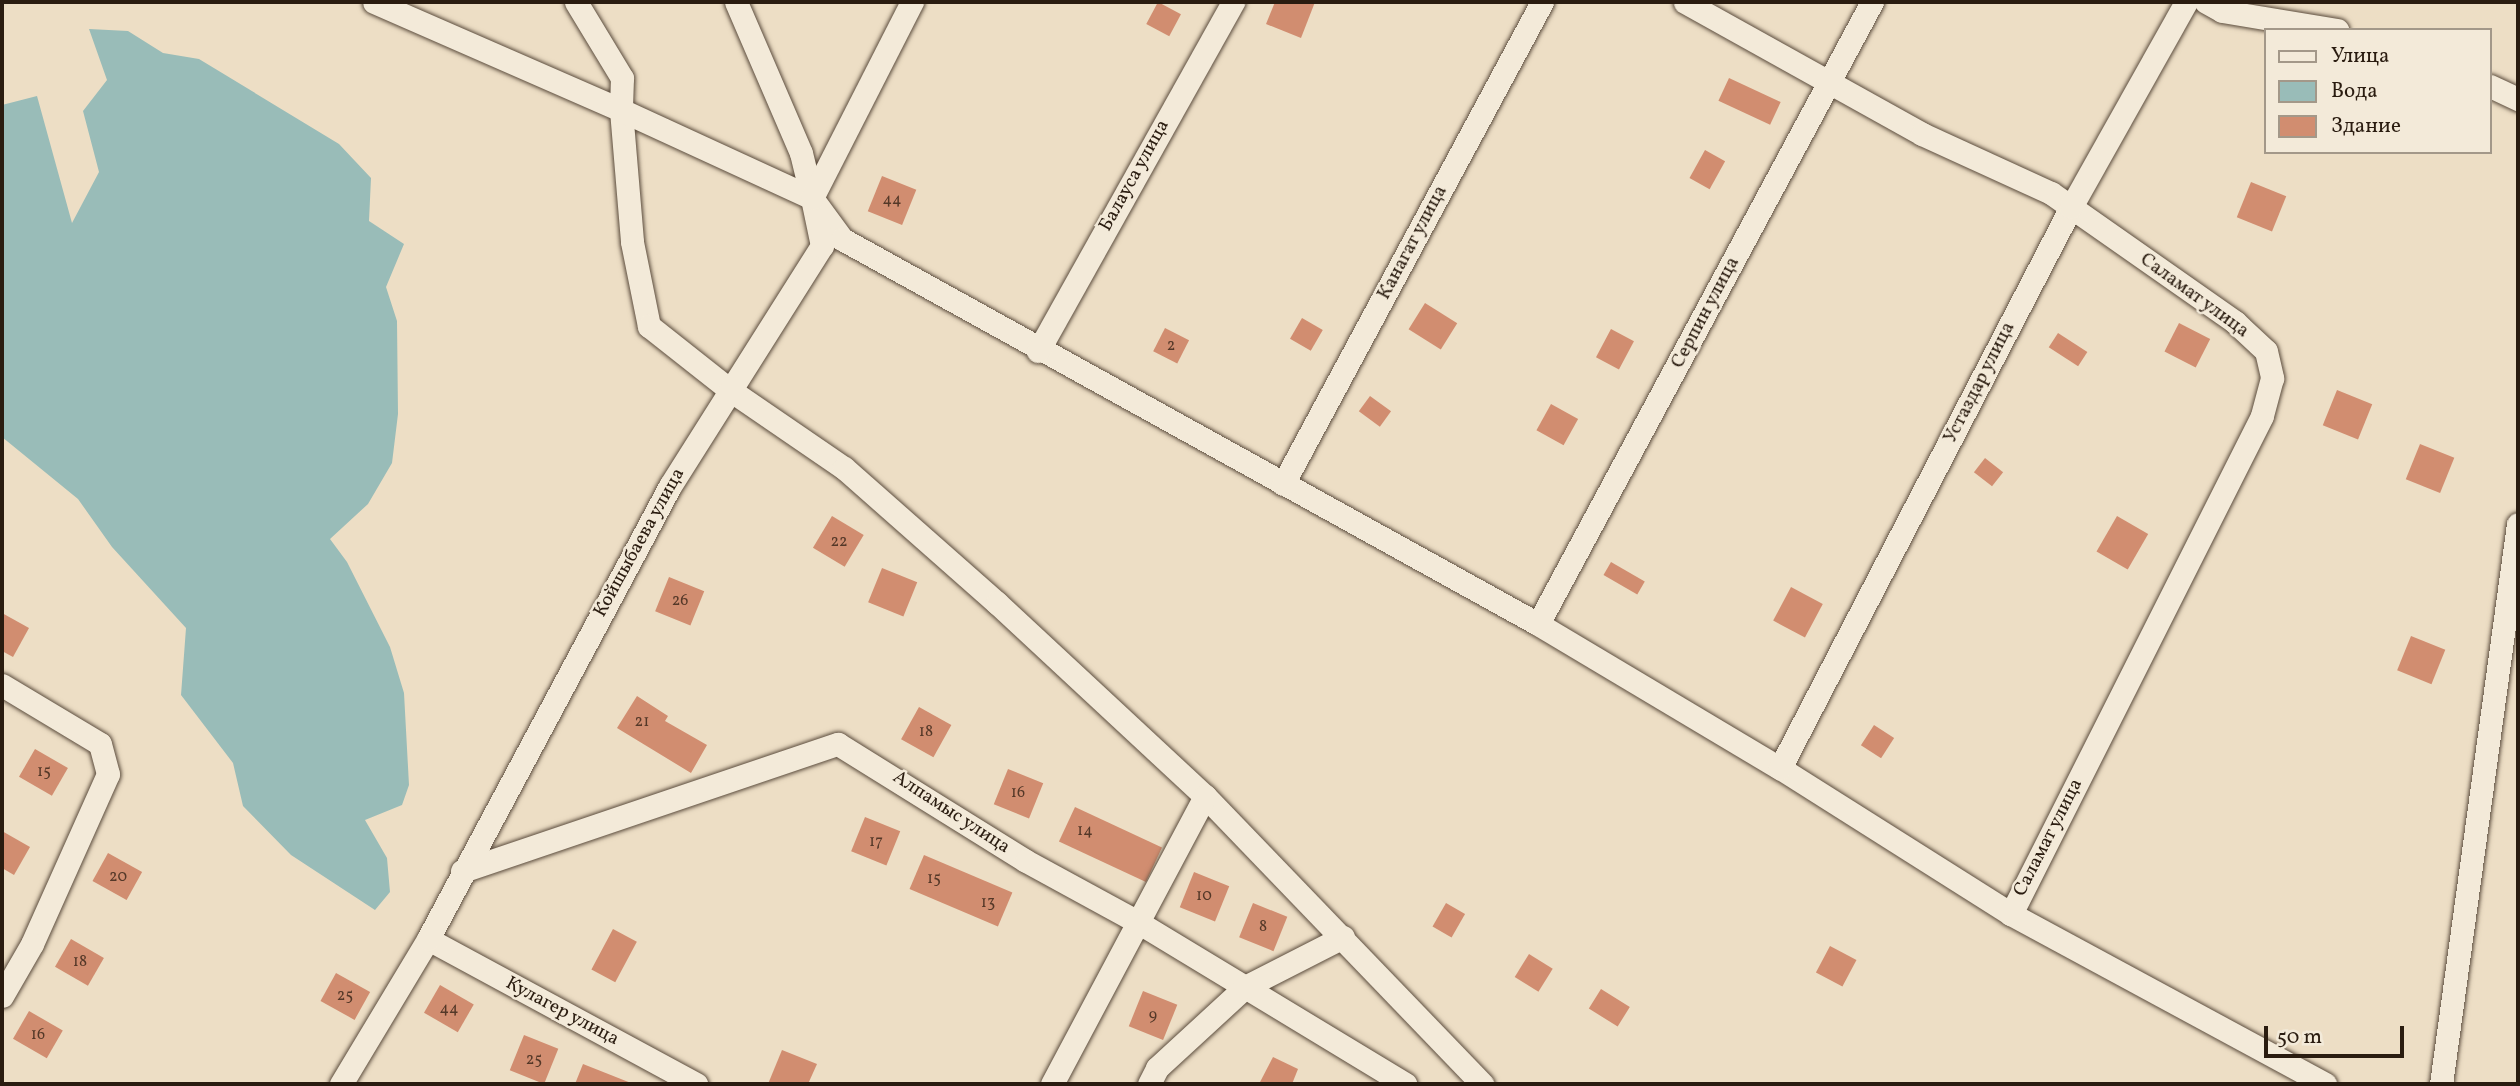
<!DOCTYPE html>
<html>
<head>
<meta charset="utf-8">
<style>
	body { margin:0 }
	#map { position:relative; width:2520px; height:1086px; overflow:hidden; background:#eddec5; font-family:Vollkorn,serif }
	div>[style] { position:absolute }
	.water>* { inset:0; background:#99bcb8 }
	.building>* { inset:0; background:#d18d70; transform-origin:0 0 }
	.roads { filter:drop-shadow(0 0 2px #5b4c3d) drop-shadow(0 0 2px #5b4c3d) }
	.minor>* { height:23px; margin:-11.5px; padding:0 11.5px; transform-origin:11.5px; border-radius:11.5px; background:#f3ead9 }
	span { translate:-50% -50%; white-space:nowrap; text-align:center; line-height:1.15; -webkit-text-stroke:5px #f3ead9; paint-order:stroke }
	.number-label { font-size:16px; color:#543828 }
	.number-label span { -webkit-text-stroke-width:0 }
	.street-label { font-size:19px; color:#2a1c10 }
	.frame { position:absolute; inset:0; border:4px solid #2a1c10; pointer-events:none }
	.legend { position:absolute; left:2264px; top:28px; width:228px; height:126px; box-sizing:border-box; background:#f3ead9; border:2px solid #a39889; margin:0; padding:9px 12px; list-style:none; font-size:21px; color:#2a1c10 }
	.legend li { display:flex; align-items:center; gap:14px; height:35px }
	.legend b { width:35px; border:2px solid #a39889 }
	.scale { position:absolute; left:2264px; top:1026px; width:140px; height:32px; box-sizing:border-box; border:4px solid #2a1c10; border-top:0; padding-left:9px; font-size:21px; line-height:24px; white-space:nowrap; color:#2a1c10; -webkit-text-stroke:5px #f3ead9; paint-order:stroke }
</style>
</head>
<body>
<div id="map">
	<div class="water">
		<i style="clip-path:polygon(89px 29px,128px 31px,163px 53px,199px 59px,339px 144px,371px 178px,369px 221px,404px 244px,386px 287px,397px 321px,398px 414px,392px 463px,368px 504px,330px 539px,347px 562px,390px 647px,404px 693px,409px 785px,402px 805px,365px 820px,387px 858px,390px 892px,375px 910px,291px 855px,243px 806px,233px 763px,181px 695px,186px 628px,112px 547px,78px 499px,2px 437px,2px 105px,37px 96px,72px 223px,99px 172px,83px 111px,107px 80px)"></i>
	</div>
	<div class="building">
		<i style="left:1158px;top:2px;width:26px;height:25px;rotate:28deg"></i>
		<i style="clip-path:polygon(1275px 2px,1315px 2px,1301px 38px,1266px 24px)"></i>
		<i style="left:1729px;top:78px;width:57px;height:25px;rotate:25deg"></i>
		<i style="left:1705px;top:150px;width:23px;height:32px;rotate:29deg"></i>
		<i style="left:882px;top:176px;width:37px;height:38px;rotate:22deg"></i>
		<i style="left:2251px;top:182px;width:38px;height:38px;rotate:22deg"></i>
		<i style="left:1425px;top:303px;width:38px;height:31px;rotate:32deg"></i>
		<i style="left:1302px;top:318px;width:24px;height:24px;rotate:30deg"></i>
		<i style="left:2179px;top:323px;width:35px;height:32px;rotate:27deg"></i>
		<i style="left:1165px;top:328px;width:27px;height:26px;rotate:27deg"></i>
		<i style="left:1611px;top:329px;width:26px;height:32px;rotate:28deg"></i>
		<i style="left:2058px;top:333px;width:35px;height:17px;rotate:33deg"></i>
		<i style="left:2337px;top:390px;width:38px;height:38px;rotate:22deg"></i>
		<i style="left:1370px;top:396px;width:26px;height:19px;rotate:36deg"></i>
		<i style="left:1551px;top:404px;width:31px;height:30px;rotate:29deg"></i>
		<i style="left:2420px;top:444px;width:37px;height:38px;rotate:22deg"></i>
		<i style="left:1985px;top:458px;width:23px;height:18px;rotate:38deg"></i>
		<i style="left:832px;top:516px;width:37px;height:37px;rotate:31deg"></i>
		<i style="left:2117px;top:516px;width:36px;height:41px;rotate:30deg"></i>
		<i style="left:1611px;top:562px;width:39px;height:15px;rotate:30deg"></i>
		<i style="left:882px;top:568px;width:38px;height:37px;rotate:22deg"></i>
		<i style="left:669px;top:577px;width:38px;height:37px;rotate:22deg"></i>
		<i style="left:1791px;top:587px;width:36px;height:38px;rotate:28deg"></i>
		<i style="clip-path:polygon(2px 613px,29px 628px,13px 657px,2px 651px)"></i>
		<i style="left:2411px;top:636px;width:37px;height:37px;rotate:22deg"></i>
		<i style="clip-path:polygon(637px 696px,668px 716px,665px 721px,707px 745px,691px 773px,617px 728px)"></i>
		<i style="left:919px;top:707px;width:37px;height:37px;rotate:29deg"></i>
		<i style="left:1874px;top:725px;width:24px;height:24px;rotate:33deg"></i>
		<i style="left:35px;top:749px;width:38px;height:32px;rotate:30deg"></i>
		<i style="left:1008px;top:769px;width:38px;height:38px;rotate:22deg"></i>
		<i style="left:1075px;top:807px;width:96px;height:38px;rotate:25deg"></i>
		<i style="left:865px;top:817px;width:38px;height:37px;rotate:22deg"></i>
		<i style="clip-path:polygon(2px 831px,30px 847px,14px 875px,2px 868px)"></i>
		<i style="left:108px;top:853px;width:39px;height:32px;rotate:29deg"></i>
		<i style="left:924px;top:855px;width:96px;height:37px;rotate:23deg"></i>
		<i style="left:1194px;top:872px;width:38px;height:38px;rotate:22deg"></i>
		<i style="left:1253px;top:903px;width:37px;height:37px;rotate:22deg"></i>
		<i style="left:1446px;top:903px;width:22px;height:27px;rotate:30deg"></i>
		<i style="left:613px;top:929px;width:27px;height:46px;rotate:28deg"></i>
		<i style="left:71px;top:939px;width:38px;height:32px;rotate:30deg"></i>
		<i style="left:1830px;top:946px;width:30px;height:30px;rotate:28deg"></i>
		<i style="left:1529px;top:954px;width:28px;height:27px;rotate:32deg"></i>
		<i style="left:336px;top:973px;width:39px;height:32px;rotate:29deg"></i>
		<i style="left:440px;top:985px;width:39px;height:32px;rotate:30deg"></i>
		<i style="left:1601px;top:989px;width:34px;height:23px;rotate:32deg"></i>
		<i style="left:1143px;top:991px;width:37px;height:38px;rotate:22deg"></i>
		<i style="left:29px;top:1011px;width:39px;height:32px;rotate:30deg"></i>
		<i style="left:524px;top:1035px;width:37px;height:38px;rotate:22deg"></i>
		<i style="clip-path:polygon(782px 1050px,817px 1064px,808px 1084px,768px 1084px)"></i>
		<i style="clip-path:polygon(1273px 1057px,1298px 1069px,1292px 1084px,1259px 1084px)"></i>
		<i style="clip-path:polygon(583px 1064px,631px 1083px,631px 1084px,575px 1084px)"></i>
	</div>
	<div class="roads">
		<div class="minor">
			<i style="left:374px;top:2px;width:270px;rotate:23.6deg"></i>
			<i style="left:621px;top:110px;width:132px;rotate:85.2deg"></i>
			<i style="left:632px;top:242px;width:86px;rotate:78.6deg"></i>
			<i style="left:649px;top:326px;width:103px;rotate:38.3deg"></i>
			<i style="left:730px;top:390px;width:138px;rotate:34.4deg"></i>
			<i style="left:844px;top:468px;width:204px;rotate:41.4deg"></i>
			<i style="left:997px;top:603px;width:284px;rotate:42.9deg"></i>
			<i style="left:1205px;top:796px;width:400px;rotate:46.1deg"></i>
			<i style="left:576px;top:2px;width:89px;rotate:58.8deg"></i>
			<i style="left:622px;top:78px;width:32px;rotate:92deg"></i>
			<i style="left:621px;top:110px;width:210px;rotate:24.7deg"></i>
			<i style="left:812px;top:198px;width:51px;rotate:53.8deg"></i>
			<i style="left:842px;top:239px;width:795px;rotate:28.95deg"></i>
			<i style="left:1538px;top:624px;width:282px;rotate:30.8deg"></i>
			<i style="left:1780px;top:768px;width:273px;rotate:32.3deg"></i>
			<i style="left:2011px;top:914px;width:357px;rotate:28.4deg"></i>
			<i style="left:736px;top:2px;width:164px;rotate:66.7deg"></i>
			<i style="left:801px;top:153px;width:46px;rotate:76.3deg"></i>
			<i style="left:1685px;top:2px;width:271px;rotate:29.1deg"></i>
			<i style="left:1922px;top:134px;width:142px;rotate:24.6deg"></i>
			<i style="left:2051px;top:193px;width:225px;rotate:35deg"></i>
			<i style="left:2235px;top:322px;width:42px;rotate:43.1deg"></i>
			<i style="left:2266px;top:351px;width:28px;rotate:77deg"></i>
			<i style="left:2272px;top:378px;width:39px;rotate:105deg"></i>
			<i style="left:2262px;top:416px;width:558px;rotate:116.75deg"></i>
			<i style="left:2206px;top:2px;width:18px;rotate:29deg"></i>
			<i style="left:2222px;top:11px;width:117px;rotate:9.4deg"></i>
			<i style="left:2490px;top:86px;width:31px;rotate:25deg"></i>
			<i style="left:1038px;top:351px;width:400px;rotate:-60.8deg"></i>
			<i style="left:1283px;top:484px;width:547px;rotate:-61.75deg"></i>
			<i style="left:1538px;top:624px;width:706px;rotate:-61.77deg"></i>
			<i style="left:2px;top:685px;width:114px;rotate:31deg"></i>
			<i style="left:100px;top:744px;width:31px;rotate:75deg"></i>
			<i style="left:108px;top:774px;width:186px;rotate:114.1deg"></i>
			<i style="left:32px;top:944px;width:60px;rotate:120deg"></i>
			<i style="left:1780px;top:768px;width:632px;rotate:-62.58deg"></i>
			<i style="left:2071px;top:207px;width:235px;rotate:-60.7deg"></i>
			<i style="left:462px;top:871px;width:397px;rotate:-18.7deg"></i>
			<i style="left:838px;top:744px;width:221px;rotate:31.9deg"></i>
			<i style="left:1026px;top:861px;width:125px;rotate:28.6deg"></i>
			<i style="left:1136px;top:921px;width:315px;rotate:31.2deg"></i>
			<i style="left:428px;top:939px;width:305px;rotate:28.4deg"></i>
			<i style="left:341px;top:1084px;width:169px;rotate:-59deg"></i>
			<i style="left:428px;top:939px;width:514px;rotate:-61.89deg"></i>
			<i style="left:670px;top:486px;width:284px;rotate:-57.7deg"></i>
			<i style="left:822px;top:246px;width:49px;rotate:-101.8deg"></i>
			<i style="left:812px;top:198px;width:220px;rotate:-63deg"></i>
			<i style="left:1052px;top:1084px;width:326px;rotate:-62deg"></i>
			<i style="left:1149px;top:1084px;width:18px;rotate:-63deg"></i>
			<i style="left:1157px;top:1068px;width:120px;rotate:-42.6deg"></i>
			<i style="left:1245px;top:987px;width:110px;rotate:-27deg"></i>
			<i style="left:2441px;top:1084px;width:565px;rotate:-82.17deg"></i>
		</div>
	</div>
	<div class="number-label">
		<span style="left:892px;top:200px">44</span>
		<span style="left:1171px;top:346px">2</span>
		<span style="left:839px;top:542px">22</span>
		<span style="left:680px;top:601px">26</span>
		<span style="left:642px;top:722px">21</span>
		<span style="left:926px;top:732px">18</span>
		<span style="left:44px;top:772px">15</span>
		<span style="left:1018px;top:793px">16</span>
		<span style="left:1085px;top:831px">14</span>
		<span style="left:876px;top:842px">17</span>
		<span style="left:118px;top:877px">20</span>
		<span style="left:934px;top:879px">15</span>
		<span style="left:1204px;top:896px">10</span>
		<span style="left:988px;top:903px">13</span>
		<span style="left:1263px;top:927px">8</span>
		<span style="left:80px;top:962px">18</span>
		<span style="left:345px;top:996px">25</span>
		<span style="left:449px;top:1009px">44</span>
		<span style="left:1153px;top:1016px">9</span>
		<span style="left:38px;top:1035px">16</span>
		<span style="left:534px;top:1060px">25</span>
	</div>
	<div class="street-label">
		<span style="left:1135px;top:176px;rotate:-61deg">Балауса улица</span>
		<span style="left:1413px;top:243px;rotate:-62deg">Канагат улица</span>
		<span style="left:2194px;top:296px;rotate:36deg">Саламат улица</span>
		<span style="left:1706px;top:313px;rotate:-62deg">Серпин улица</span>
		<span style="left:1980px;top:383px;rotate:-63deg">Устаздар улица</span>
		<span style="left:640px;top:543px;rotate:-61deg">Койшыбаева улица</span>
		<span style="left:951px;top:813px;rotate:33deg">Алпамыс улица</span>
		<span style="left:2049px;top:838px;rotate:-63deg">Саламат улица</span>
		<span style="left:562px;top:1012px;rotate:28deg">Кулагер улица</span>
	</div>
	<div class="frame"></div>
	<ul class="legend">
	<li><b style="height:9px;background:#f3ead9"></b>Улица</li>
	<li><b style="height:19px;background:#99bcb8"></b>Вода</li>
	<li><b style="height:19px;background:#d18d70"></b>Здание</li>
	</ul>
	<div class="scale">50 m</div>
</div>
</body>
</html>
